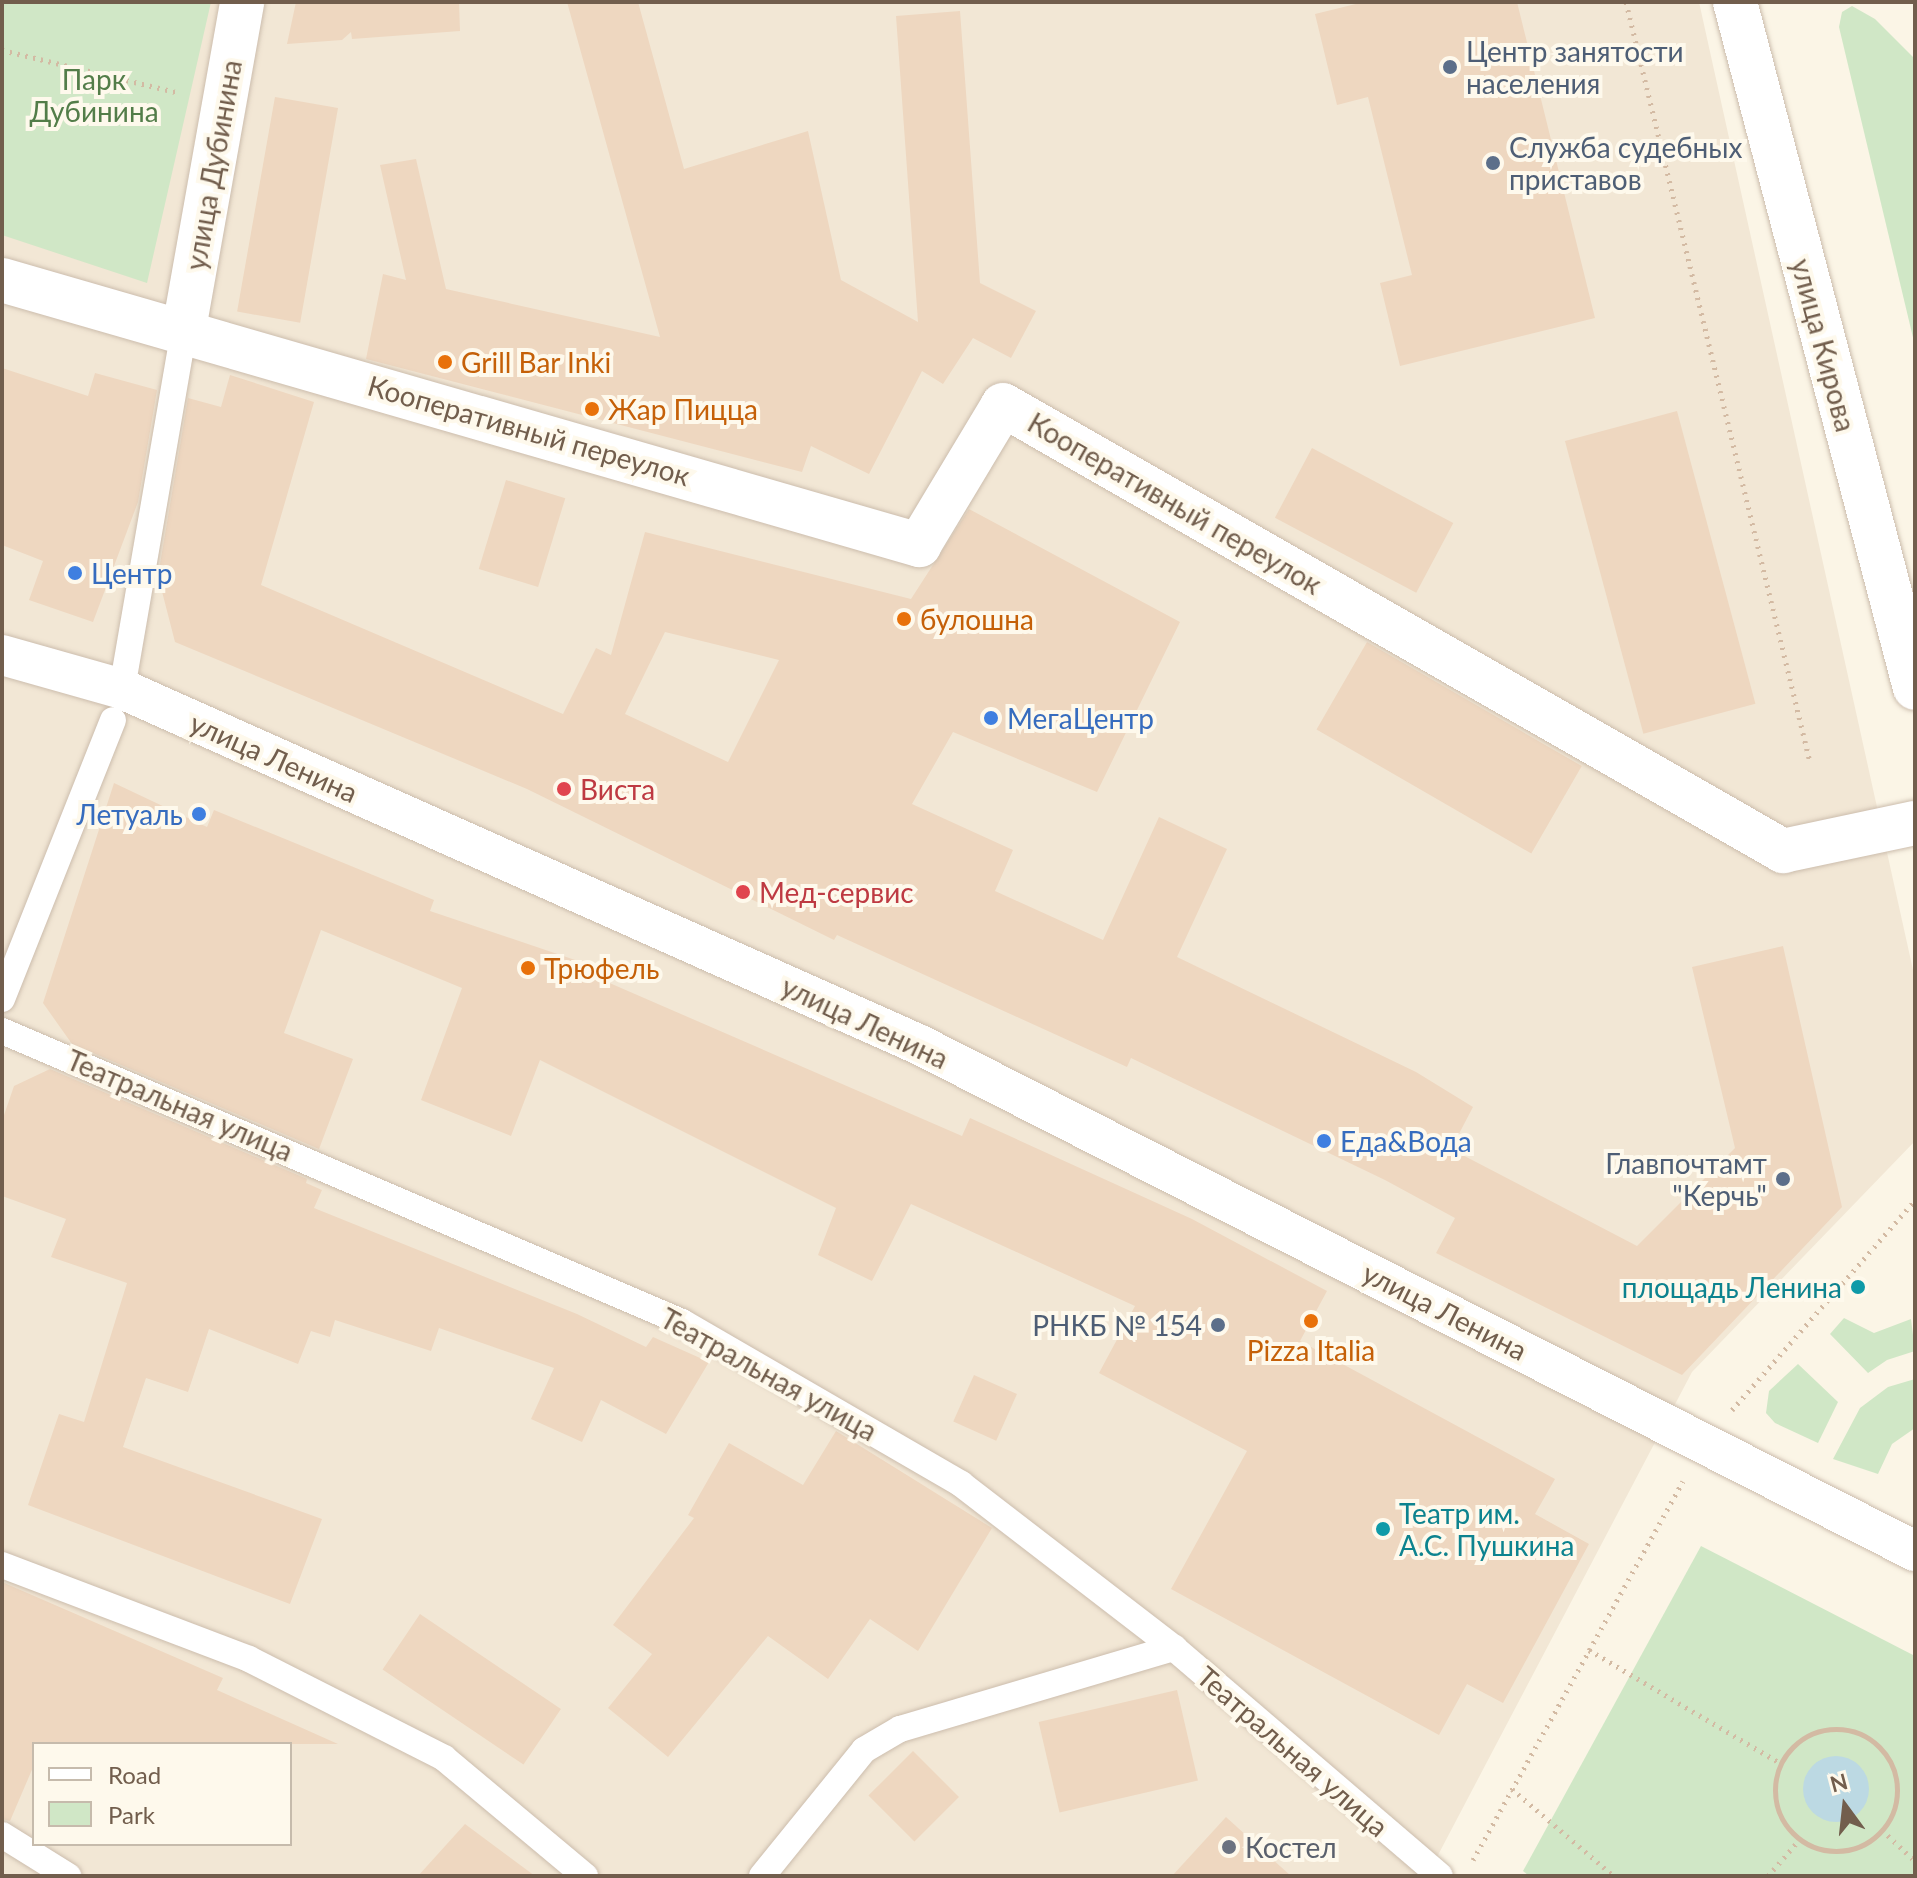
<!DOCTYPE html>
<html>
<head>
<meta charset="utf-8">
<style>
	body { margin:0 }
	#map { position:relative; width:1917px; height:1878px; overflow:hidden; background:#fbf5e6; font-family:Lato,sans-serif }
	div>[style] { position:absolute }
	.residential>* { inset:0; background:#f2e7d5 }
	.green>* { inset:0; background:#d0e7c6 }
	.water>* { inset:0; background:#bcd9e3 }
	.round { border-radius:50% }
	.building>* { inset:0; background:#eed7c0; transform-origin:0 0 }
	.path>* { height:5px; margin-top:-2.5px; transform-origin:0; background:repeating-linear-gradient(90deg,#d3baa3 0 2px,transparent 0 8px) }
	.path>.ring { margin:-2.5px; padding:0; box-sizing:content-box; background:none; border:5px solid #d3baa3; border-radius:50% }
	.roads { filter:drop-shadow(0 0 2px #ccbdad) drop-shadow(0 0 2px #ccbdad) }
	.service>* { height:26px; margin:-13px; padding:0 13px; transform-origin:13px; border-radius:13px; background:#fff }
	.pedestrian>* { height:40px; margin:-20px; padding:0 20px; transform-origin:20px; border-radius:20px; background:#fff }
	.minor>* { height:44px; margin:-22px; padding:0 22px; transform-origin:22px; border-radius:22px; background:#fff }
	.secondary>* { height:44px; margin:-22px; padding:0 22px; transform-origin:22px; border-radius:22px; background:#fff }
	.dots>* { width:22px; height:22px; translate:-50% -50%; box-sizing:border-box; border:4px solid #fef9ec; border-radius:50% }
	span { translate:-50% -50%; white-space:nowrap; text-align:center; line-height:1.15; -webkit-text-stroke:8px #fef9ec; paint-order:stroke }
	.service-label { font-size:28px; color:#4e5e75 }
	.left { translate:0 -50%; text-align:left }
	.right { translate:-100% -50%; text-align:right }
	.park-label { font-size:28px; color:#537d49 }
	.street-label { font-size:28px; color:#725e4d }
	.food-label { font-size:28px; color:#c56008 }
	.shop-label { font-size:28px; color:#366cbe }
	.health-label { font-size:28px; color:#be3a42 }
	.culture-label { font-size:28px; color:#0d838f }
	.worship-label { font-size:28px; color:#5b616d }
	.frame { position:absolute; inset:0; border:4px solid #725e4d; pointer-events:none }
	.legend { position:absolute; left:32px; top:1742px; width:260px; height:104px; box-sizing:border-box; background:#fef9ec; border:2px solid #c6bbac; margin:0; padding:10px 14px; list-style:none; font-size:24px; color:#725e4d }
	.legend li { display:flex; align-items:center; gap:16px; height:40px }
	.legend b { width:40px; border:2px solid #c6bbac }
	.north { position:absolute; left:1805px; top:1766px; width:80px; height:80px; -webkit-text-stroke:6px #fef9ec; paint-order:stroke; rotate:345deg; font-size:22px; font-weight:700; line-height:32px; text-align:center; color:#725e4d }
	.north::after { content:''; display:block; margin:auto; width:28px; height:36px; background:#725e4d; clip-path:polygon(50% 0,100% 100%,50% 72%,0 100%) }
</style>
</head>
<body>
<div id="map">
	<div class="residential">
		<i style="clip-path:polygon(evenodd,2px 2px,1699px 2px,1915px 979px,1915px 1141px,1692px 1372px,1427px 1876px,2px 1876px,2px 2px,34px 1744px,290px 1744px,290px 1844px,34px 1844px,34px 1744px)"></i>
	</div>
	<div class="green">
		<i style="clip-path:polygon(2px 2px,211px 2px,147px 283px,2px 235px)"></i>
		<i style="clip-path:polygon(1852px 6px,1875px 19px,1915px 59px,1915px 346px,1839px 27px,1842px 12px)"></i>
		<i style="clip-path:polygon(1844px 1318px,1874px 1333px,1911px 1319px,1915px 1351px,1887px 1360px,1868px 1373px,1830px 1334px)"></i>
		<i style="clip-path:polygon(1798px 1364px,1838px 1402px,1818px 1443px,1775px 1423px,1766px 1413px,1769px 1391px)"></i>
		<i style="clip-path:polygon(1915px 1379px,1915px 1428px,1892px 1444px,1878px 1474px,1833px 1459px,1860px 1408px,1888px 1387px)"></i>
		<i style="clip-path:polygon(1701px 1546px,1915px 1656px,1915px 1876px,1529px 1876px,1523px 1871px)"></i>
	</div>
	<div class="water">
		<i class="round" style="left:1803px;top:1756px;width:66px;height:66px"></i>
	</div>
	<div class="building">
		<i style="clip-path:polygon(296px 2px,459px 2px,460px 31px,352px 39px,351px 32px,342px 40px,287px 44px)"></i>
		<i style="clip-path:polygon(567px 2px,638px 2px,684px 169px,808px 131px,841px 280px,918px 322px,896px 16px,960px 11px,980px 283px,1036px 311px,1011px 358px,973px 338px,943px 384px,922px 371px,869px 474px,811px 446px,802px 472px,366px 359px,383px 274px,406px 280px,380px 165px,416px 159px,446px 289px,660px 337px)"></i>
		<i style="clip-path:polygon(1364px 2px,1517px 2px,1595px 318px,1400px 366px,1380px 283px,1412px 275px,1368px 97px,1337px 105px,1315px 14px)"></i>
		<i style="left:338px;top:108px;width:218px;height:64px;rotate:100deg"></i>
		<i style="clip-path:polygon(2px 368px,88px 396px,95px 373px,157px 390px,138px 502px,93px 622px,29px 600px,43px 561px,2px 545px)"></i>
		<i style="clip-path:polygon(evenodd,230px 375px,314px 402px,261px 585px,563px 714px,596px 648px,611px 655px,645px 532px,911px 599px,969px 509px,1180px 622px,1097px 792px,953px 732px,912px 804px,1013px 850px,995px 891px,1103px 940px,1159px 817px,1227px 849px,1177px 957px,1416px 1072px,1473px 1107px,1451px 1149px,1637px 1246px,1735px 1148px,1692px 967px,1783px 946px,1842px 1207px,1682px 1375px,1436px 1253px,1455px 1218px,1385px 1180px,1131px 1058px,1127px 1067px,837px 935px,834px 940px,527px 789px,175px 642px,158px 576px,188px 398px,221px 407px,230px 375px,665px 632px,779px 660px,728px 762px,625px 714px,665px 632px)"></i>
		<i style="left:1677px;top:411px;width:303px;height:116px;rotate:75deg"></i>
		<i style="left:1312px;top:448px;width:160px;height:79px;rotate:28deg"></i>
		<i style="left:506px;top:480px;width:62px;height:93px;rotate:17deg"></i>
		<i style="left:1367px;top:642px;width:248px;height:101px;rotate:30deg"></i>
		<i style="clip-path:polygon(114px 783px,207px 827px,214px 810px,434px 900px,430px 911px,578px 961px,575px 968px,962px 1136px,970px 1118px,1192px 1219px,1327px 1291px,1300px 1341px,1555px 1479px,1535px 1514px,1589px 1544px,1503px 1703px,1467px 1684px,1439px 1735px,1171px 1589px,1247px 1451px,1099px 1373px,1135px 1306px,911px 1204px,872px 1281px,818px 1255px,836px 1208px,540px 1060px,511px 1136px,421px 1100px,462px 988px,321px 930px,284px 1033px,353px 1059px,319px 1149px,72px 1044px,43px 1003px)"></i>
		<i style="clip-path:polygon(50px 1069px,307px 1179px,306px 1183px,322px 1190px,314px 1208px,577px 1314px,646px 1347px,653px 1337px,709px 1362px,666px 1434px,601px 1400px,582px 1442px,531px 1419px,554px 1368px,439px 1328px,431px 1351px,335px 1320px,330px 1337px,311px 1331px,298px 1364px,209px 1329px,188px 1392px,146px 1378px,123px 1447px,322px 1519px,290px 1604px,28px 1505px,59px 1414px,84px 1422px,127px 1283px,51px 1257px,66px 1219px,2px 1196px,2px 1121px,14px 1086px)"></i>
		<i style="left:974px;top:1375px;width:47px;height:51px;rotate:24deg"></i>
		<i style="clip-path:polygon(836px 1431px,992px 1528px,918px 1651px,870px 1619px,828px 1679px,768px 1636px,668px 1757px,608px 1708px,652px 1654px,613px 1625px,694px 1518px,688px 1515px,729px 1443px,803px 1485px)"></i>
		<i style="clip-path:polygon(2px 1582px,223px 1678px,217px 1690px,338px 1744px,34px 1744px,34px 1765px,10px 1821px,2px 1819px)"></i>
		<i style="left:420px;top:1614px;width:170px;height:67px;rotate:34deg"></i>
		<i style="left:1177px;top:1690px;width:93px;height:142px;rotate:77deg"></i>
		<i style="left:913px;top:1751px;width:65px;height:63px;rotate:45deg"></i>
		<i style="clip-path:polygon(1226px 1817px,1291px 1876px,1172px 1876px)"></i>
		<i style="clip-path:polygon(465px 1824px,535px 1876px,418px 1876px)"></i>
	</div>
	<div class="path">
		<i style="left:1626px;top:2px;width:782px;rotate:76.39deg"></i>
		<i style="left:2px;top:50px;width:183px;rotate:13.6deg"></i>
		<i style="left:1732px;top:1410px;width:279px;rotate:-48.9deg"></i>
		<i style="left:1589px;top:1650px;width:222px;rotate:30.6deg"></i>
		<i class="ring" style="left:1775px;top:1729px;width:117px;height:117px"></i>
		<i style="left:1512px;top:1789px;width:134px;rotate:40.5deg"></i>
		<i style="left:1882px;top:1830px;width:45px;rotate:43.2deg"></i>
		<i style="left:1473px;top:1860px;width:433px;rotate:-61deg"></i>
		<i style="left:1768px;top:1876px;width:49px;rotate:-49.1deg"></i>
	</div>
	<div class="roads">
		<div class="service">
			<i style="left:122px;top:689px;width:365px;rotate:-80.2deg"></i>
			<i style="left:2px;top:999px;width:300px;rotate:-68.3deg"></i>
			<i style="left:2px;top:1031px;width:740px;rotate:23.17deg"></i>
			<i style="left:682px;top:1322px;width:323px;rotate:30.1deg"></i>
			<i style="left:961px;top:1484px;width:269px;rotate:37.6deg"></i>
			<i style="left:1174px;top:1648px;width:350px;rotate:40.6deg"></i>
			<i style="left:2px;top:1565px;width:264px;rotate:20.8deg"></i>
			<i style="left:249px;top:1659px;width:219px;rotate:26.9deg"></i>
			<i style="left:444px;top:1758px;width:184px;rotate:39.9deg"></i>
			<i style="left:2px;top:1835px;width:78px;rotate:31.8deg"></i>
			<i style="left:762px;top:1876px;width:162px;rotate:-51deg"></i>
			<i style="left:864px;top:1750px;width:42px;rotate:-30.3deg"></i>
			<i style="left:900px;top:1729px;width:286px;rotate:-16.5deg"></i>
		</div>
		<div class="pedestrian">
			<i style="left:2px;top:655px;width:125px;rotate:15.8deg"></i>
			<i style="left:122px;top:689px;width:874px;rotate:24.04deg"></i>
			<i style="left:920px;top:1045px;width:1116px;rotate:26.96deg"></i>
		</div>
		<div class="minor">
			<i style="left:2px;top:280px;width:955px;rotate:16.12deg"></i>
			<i style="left:919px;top:545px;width:163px;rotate:-59deg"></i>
			<i style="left:1003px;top:405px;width:899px;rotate:29.76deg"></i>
			<i style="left:1783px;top:851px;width:135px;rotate:-12deg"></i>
			<i style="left:184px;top:329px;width:332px;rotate:-79.9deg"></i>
		</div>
		<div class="secondary">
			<i style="left:1735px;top:2px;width:709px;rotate:75.3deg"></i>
		</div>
	</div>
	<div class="dots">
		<i style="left:1450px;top:67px;background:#5c6f8a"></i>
		<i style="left:1493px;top:163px;background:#5c6f8a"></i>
		<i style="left:445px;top:362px;background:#e8710a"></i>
		<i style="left:592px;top:409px;background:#e8710a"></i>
		<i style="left:75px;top:573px;background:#3f7fe0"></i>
		<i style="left:904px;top:619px;background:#e8710a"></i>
		<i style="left:991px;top:718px;background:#3f7fe0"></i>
		<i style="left:564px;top:789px;background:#e0444e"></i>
		<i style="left:199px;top:814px;background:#3f7fe0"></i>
		<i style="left:743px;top:892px;background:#e0444e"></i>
		<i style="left:528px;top:968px;background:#e8710a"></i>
		<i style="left:1324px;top:1141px;background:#3f7fe0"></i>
		<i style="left:1783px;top:1179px;background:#5c6f8a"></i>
		<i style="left:1858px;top:1287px;background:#0f9aa8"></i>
		<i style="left:1311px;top:1321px;background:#e8710a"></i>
		<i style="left:1218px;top:1325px;background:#5c6f8a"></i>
		<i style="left:1383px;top:1529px;background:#0f9aa8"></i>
		<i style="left:1229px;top:1847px;background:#6b7280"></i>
	</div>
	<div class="service-label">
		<span class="left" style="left:1466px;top:67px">Центр занятости<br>населения</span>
		<span class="left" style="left:1509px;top:163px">Служба судебных<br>приставов</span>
		<span class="right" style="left:1767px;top:1179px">Главпочтамт<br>"Керчь"</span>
		<span class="right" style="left:1202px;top:1325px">РНКБ № 154</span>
	</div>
	<div class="park-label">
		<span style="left:94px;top:95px">Парк<br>Дубинина</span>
	</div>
	<div class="street-label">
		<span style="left:213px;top:165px;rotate:-80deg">улица Дубинина</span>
		<span style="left:1824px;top:345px;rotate:75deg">улица Кирова</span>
		<span style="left:529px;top:430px;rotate:16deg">Кооперативный переулок</span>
		<span style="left:1175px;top:503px;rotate:30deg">Кооперативный переулок</span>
		<span style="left:274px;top:757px;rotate:24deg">улица Ленина</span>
		<span style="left:865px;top:1022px;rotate:25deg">улица Ленина</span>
		<span style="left:180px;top:1105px;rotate:23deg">Театральная улица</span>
		<span style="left:1445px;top:1311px;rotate:27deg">улица Ленина</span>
		<span style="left:769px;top:1374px;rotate:29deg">Театральная улица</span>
		<span style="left:1293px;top:1751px;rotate:41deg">Театральная улица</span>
	</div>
	<div class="food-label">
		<span class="left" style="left:461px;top:362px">Grill Bar Inki</span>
		<span class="left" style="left:608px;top:409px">Жар Пицца</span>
		<span class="left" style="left:920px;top:619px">булошна</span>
		<span class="left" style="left:544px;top:968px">Трюфель</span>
		<span style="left:1311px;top:1350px">Pizza Italia</span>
	</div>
	<div class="shop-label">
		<span class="left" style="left:91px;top:573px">Центр</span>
		<span class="left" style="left:1007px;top:718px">МегаЦентр</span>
		<span class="right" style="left:183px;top:814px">Летуаль</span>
		<span class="left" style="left:1340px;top:1141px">Еда&amp;Вода</span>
	</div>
	<div class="health-label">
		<span class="left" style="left:580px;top:789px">Виста</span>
		<span class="left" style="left:759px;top:892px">Мед-сервис</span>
	</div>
	<div class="culture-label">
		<span class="right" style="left:1842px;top:1287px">площадь Ленина</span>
		<span class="left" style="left:1399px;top:1529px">Театр им.<br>А.С. Пушкина</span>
	</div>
	<div class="worship-label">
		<span class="left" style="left:1245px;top:1847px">Костел</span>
	</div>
	<div class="frame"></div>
	<ul class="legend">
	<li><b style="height:10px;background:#fff"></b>Road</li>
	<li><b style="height:22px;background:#d0e7c6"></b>Park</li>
	</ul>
	<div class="north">N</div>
</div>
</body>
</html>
